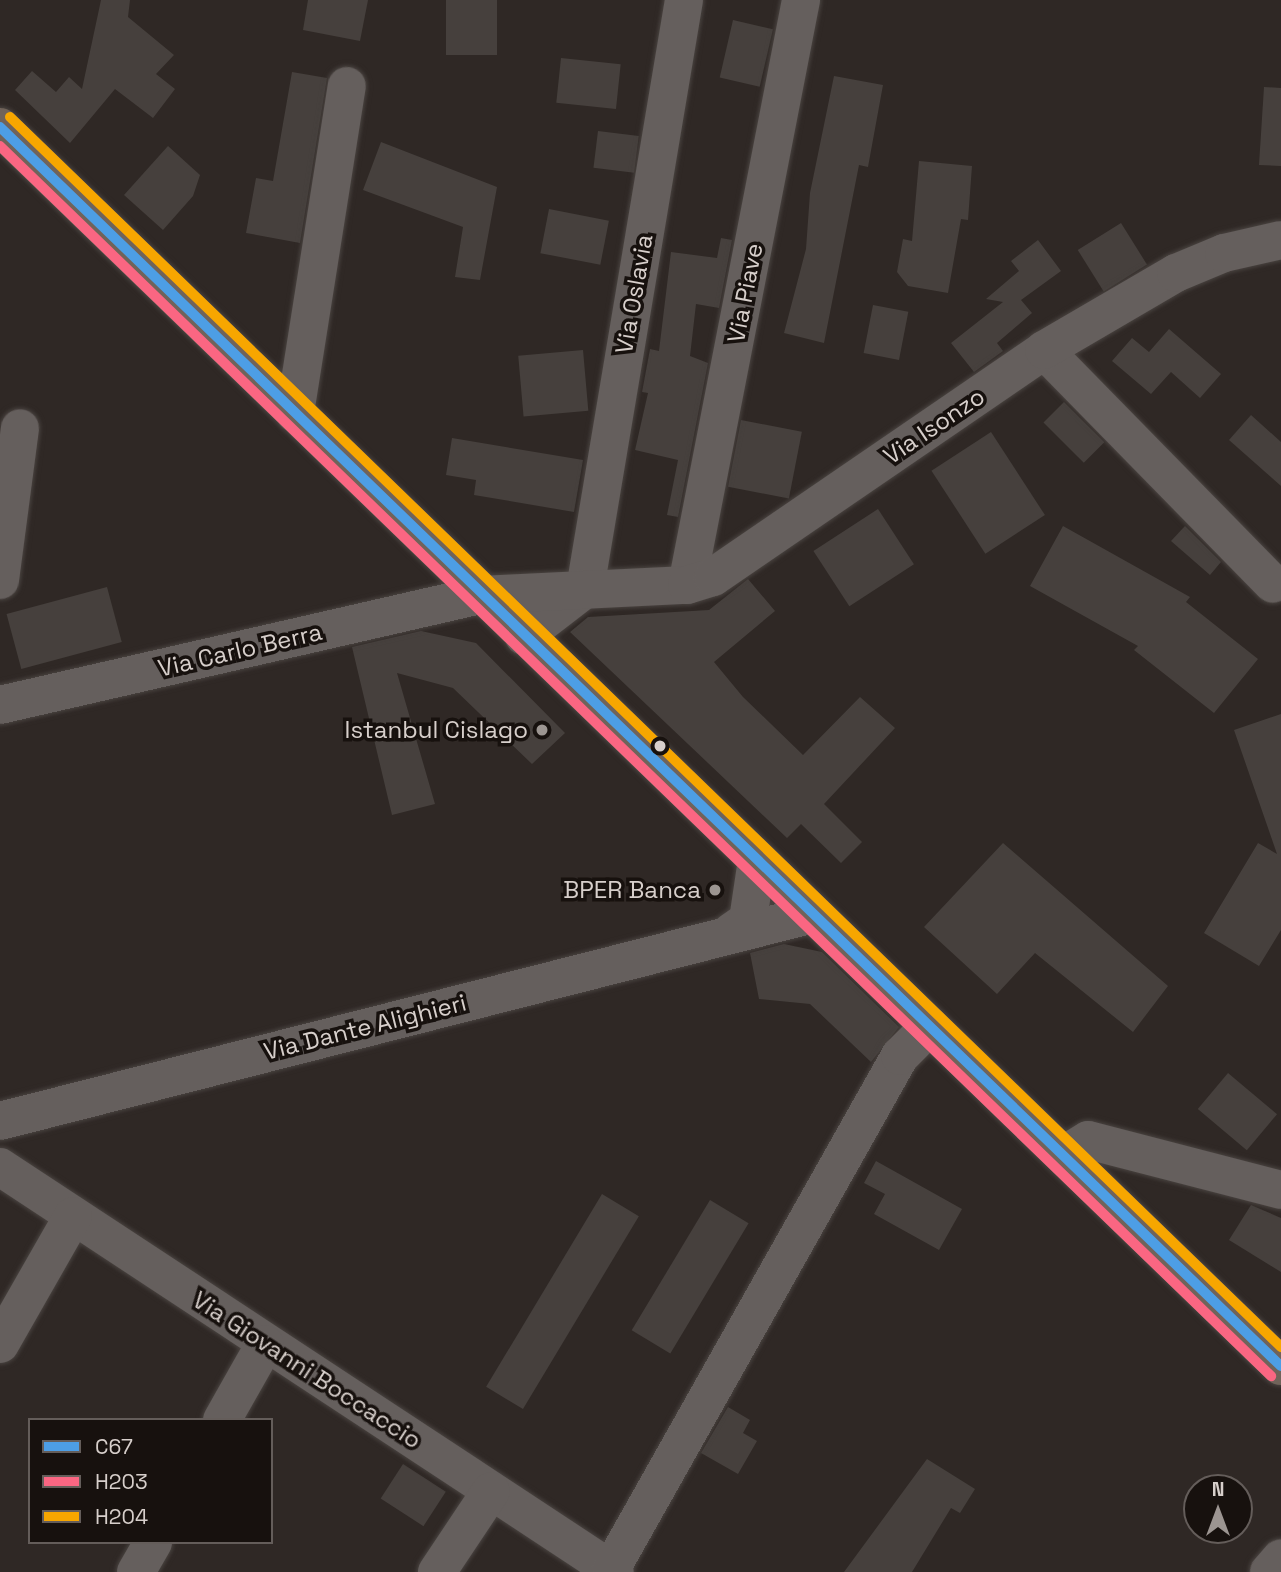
<!DOCTYPE html>
<html>
<head>
<meta charset="utf-8">
<style>
	body { margin:0 }
	#map { position:relative; width:1281px; height:1572px; overflow:hidden; background:#2f2825; font-family:"Space Grotesk",sans-serif }
	div>[style] { position:absolute }
	.building>* { inset:0; background:#46403d; transform-origin:0 0 }
	.roads { filter:drop-shadow(0 0 2px #494340) drop-shadow(0 0 2px #494340) }
	.minor>* { height:38px; margin:-19px; padding:0 19px; transform-origin:19px; border-radius:19px; background:#655f5d }
	.major>* { height:38px; margin:-19px; padding:0 19px; transform-origin:19px; border-radius:19px; background:#70635a }
	.bus-1>* { height:10px; margin:-5px; padding:0 5px; transform-origin:5px; border-radius:5px; background:#4d9ee5 }
	.bus-2>* { height:10px; margin:-5px; padding:0 5px; transform-origin:5px; border-radius:5px; background:#fa6682 }
	.bus-3>* { height:10px; margin:-5px; padding:0 5px; transform-origin:5px; border-radius:5px; background:#f7a600 }
	.dots>* { width:19px; height:19px; translate:-50% -50%; box-sizing:border-box; border:4px solid #17110e; border-radius:50% }
	span { translate:-50% -50%; white-space:nowrap; text-align:center; line-height:1.15; -webkit-text-stroke:7px #17110e; paint-order:stroke }
	.street-label { font-size:24px; color:#d7cfcb }
	.poi-label { font-size:24px; color:#d7cfcb }
	.right { translate:-100% -50%; text-align:right }
	.legend { position:absolute; left:28px; top:1418px; width:245px; height:126px; box-sizing:border-box; background:#17110e; border:2px solid #645d5a; margin:0; padding:9px 12px; list-style:none; font-size:21px; color:#d7cfcb }
	.legend li { display:flex; align-items:center; gap:14px; height:35px }
	.legend b { width:35px; border:2px solid #645d5a }
	.north { position:absolute; left:1183px; top:1474px; width:70px; height:70px; box-sizing:border-box; background:#17110e; border:2px solid #645d5a; border-radius:50%; rotate:0deg; font-size:19px; font-weight:700; line-height:28px; text-align:center; color:#d7cfcb }
	.north::after { content:''; display:block; margin:auto; width:24px; height:32px; background:#9c9591; clip-path:polygon(50% 0,100% 100%,50% 72%,0 100%) }
</style>
</head>
<body>
<div id="map">
	<div class="building">
		<i style="clip-path:polygon(101px 0,130px 0,128px 17px,174px 55px,156px 74px,175px 89px,153px 118px,115px 89px,70px 143px,15px 90px,32px 71px,56px 92px,69px 77px,82px 89px)"></i>
		<i style="clip-path:polygon(308px 0,368px 0,360px 41px,303px 30px)"></i>
		<i style="left:446px;top:0;width:51px;height:55px"></i>
		<i style="left:733px;top:20px;width:41px;height:59px;rotate:13deg"></i>
		<i style="left:561px;top:58px;width:60px;height:45px;rotate:6deg"></i>
		<i style="clip-path:polygon(292px 72px,327px 78px,300px 243px,246px 233px,256px 178px,273px 181px)"></i>
		<i style="clip-path:polygon(834px 76px,883px 85px,868px 167px,859px 165px,824px 343px,784px 333px,806px 249px,810px 193px)"></i>
		<i style="clip-path:polygon(1264px 87px,1281px 88px,1281px 166px,1259px 165px)"></i>
		<i style="left:598px;top:131px;width:41px;height:37px;rotate:7deg"></i>
		<i style="clip-path:polygon(381px 142px,497px 187px,480px 280px,455px 277px,463px 227px,363px 190px)"></i>
		<i style="clip-path:polygon(168px 146px,200px 175px,193px 196px,163px 230px,124px 195px)"></i>
		<i style="clip-path:polygon(919px 161px,972px 166px,968px 220px,961px 219px,948px 293px,908px 286px,897px 272px,903px 239px,912px 241px)"></i>
		<i style="left:549px;top:209px;width:61px;height:45px;rotate:11deg"></i>
		<i style="left:1121px;top:223px;width:49px;height:51px;rotate:58deg"></i>
		<i style="clip-path:polygon(721px 238px,732px 240px,719px 308px,696px 304px,690px 356px,708px 363px,678px 517px,667px 515px,678px 460px,635px 450px,648px 393px,642px 392px,650px 349px,659px 351px,671px 252px,717px 258px)"></i>
		<i style="clip-path:polygon(1038px 240px,1061px 271px,1021px 300px,1032px 313px,997px 343px,1003px 351px,974px 372px,951px 343px,1003px 302px,986px 299px,1019px 271px,1011px 261px)"></i>
		<i style="left:873px;top:305px;width:36px;height:49px;rotate:11deg"></i>
		<i style="clip-path:polygon(1169px 329px,1221px 374px,1200px 398px,1171px 372px,1151px 394px,1112px 361px,1132px 338px,1149px 352px)"></i>
		<i style="left:583px;top:350px;width:61px;height:65px;rotate:85deg"></i>
		<i style="left:1064px;top:402px;width:57px;height:29px;rotate:45deg"></i>
		<i style="clip-path:polygon(1251px 415px,1281px 442px,1281px 486px,1229px 440px)"></i>
		<i style="left:741px;top:420px;width:62px;height:68px;rotate:11deg"></i>
		<i style="left:991px;top:432px;width:99px;height:71px;rotate:57deg"></i>
		<i style="clip-path:polygon(452px 438px,583px 460px,574px 512px,474px 495px,476px 480px,446px 475px)"></i>
		<i style="left:878px;top:509px;width:66px;height:77px;rotate:57deg"></i>
		<i style="clip-path:polygon(1063px 526px,1190px 597px,1186px 602px,1258px 659px,1214px 713px,1134px 650px,1138px 646px,1030px 586px)"></i>
		<i style="clip-path:polygon(1185px 526px,1221px 562px,1210px 575px,1171px 541px)"></i>
		<i style="clip-path:polygon(748px 579px,775px 611px,714px 662px,743px 697px,803px 755px,860px 697px,895px 728px,824px 804px,862px 842px,841px 863px,801px 824px,787px 838px,570px 632px,588px 617px,709px 610px)"></i>
		<i style="left:107px;top:587px;width:57px;height:104px;rotate:75deg"></i>
		<i style="clip-path:polygon(421px 631px,476px 643px,565px 733px,532px 764px,453px 688px,397px 673px,435px 804px,392px 815px,352px 647px)"></i>
		<i style="clip-path:polygon(1281px 714px,1281px 930px,1259px 966px,1204px 933px,1258px 843px,1277px 854px,1234px 730px)"></i>
		<i style="clip-path:polygon(1003px 843px,1168px 986px,1133px 1032px,1035px 953px,997px 994px,924px 927px)"></i>
		<i style="clip-path:polygon(784px 944px,822px 952px,899px 1027px,871px 1062px,810px 1004px,759px 999px,750px 953px)"></i>
		<i style="left:1228px;top:1073px;width:64px;height:47px;rotate:40deg"></i>
		<i style="clip-path:polygon(876px 1161px,962px 1209px,939px 1250px,874px 1214px,885px 1194px,864px 1183px)"></i>
		<i style="left:602px;top:1194px;width:43px;height:225px;rotate:31deg"></i>
		<i style="left:710px;top:1200px;width:45px;height:152px;rotate:31deg"></i>
		<i style="clip-path:polygon(1251px 1205px,1281px 1218px,1281px 1272px,1229px 1240px)"></i>
		<i style="clip-path:polygon(728px 1407px,750px 1420px,743px 1433px,757px 1441px,738px 1474px,701px 1453px)"></i>
		<i style="clip-path:polygon(927px 1459px,975px 1489px,960px 1513px,951px 1508px,912px 1572px,844px 1572px)"></i>
		<i style="left:403px;top:1464px;width:51px;height:41px;rotate:33deg"></i>
	</div>
	<div class="roads">
		<div class="minor">
			<i style="left:1044px;top:350px;width:327px;rotate:45.6deg"></i>
			<i style="left:295px;top:413px;width:331px;rotate:-81deg"></i>
			<i style="left:0;top:580px;width:153px;rotate:-82.5deg"></i>
			<i style="left:687px;top:585px;width:596px;rotate:-78.97deg"></i>
			<i style="left:585px;top:589px;width:597px;rotate:-80.46deg"></i>
			<i style="left:524px;top:636px;width:77px;rotate:-37.6deg"></i>
			<i style="left:0;top:705px;width:492px;rotate:-12.9deg"></i>
			<i style="left:480px;top:595px;width:207px;rotate:-2.8deg"></i>
			<i style="left:687px;top:585px;width:27px;rotate:-17deg"></i>
			<i style="left:713px;top:577px;width:401px;rotate:-34.4deg"></i>
			<i style="left:1044px;top:350px;width:153px;rotate:-30.3deg"></i>
			<i style="left:1176px;top:273px;width:52px;rotate:-22.6deg"></i>
			<i style="left:1224px;top:253px;width:58px;rotate:-12.8deg"></i>
			<i style="left:731px;top:932px;width:21px;rotate:-35deg"></i>
			<i style="left:748px;top:920px;width:61px;rotate:-81.5deg"></i>
			<i style="left:0;top:1121px;width:839px;rotate:-14.28deg"></i>
			<i style="left:1065px;top:1154px;width:27px;rotate:-31deg"></i>
			<i style="left:1088px;top:1140px;width:199px;rotate:14.5deg"></i>
			<i style="left:0;top:1167px;width:736px;rotate:33.37deg"></i>
			<i style="left:0;top:1344px;width:147px;rotate:-60.3deg"></i>
			<i style="left:222px;top:1420px;width:87px;rotate:-60.5deg"></i>
			<i style="left:611px;top:1569px;width:589px;rotate:-60.61deg"></i>
			<i style="left:900px;top:1056px;width:42px;rotate:-45deg"></i>
			<i style="left:136px;top:1572px;width:34px;rotate:-60deg"></i>
			<i style="left:437px;top:1572px;width:97px;rotate:-56.3deg"></i>
			<i style="left:1269px;top:1572px;width:18px;rotate:-49deg"></i>
		</div>
		<div class="major">
			<i style="left:0;top:127px;width:1782px;rotate:44.05deg"></i>
		</div>
	</div>
	<div class="bus-1">
		<i style="left:0;top:127px;width:1782px;rotate:44.05deg"></i>
	</div>
	<div class="bus-2">
		<i style="left:0;top:146px;width:1769px;rotate:44.06deg"></i>
	</div>
	<div class="bus-3">
		<i style="left:10px;top:117px;width:1769px;rotate:44.06deg"></i>
	</div>
	<div class="dots">
		<i style="left:542px;top:730px;background:#9c9591"></i>
		<i style="left:660px;top:746px;background:#d7cfcb"></i>
		<i style="left:715px;top:890px;background:#9c9591"></i>
	</div>
	<div class="street-label">
		<span style="left:745px;top:293px;rotate:-79deg">Via Piave</span>
		<span style="left:634px;top:294px;rotate:-80deg">Via Oslavia</span>
		<span style="left:934px;top:426px;rotate:-34deg">Via Isonzo</span>
		<span style="left:240px;top:650px;rotate:-13deg">Via Carlo Berra</span>
		<span style="left:365px;top:1027px;rotate:-14deg">Via Dante Alighieri</span>
		<span style="left:307px;top:1370px;rotate:33deg">Via Giovanni Boccaccio</span>
	</div>
	<div class="poi-label">
		<span class="right" style="left:528px;top:730px">Istanbul Cislago</span>
		<span class="right" style="left:701px;top:890px">BPER Banca</span>
	</div>
	<ul class="legend">
	<li><b style="height:9px;background:#4d9ee5"></b>C67</li>
	<li><b style="height:9px;background:#fa6682"></b>H203</li>
	<li><b style="height:9px;background:#f7a600"></b>H204</li>
	</ul>
	<div class="north">N</div>
</div>
</body>
</html>
